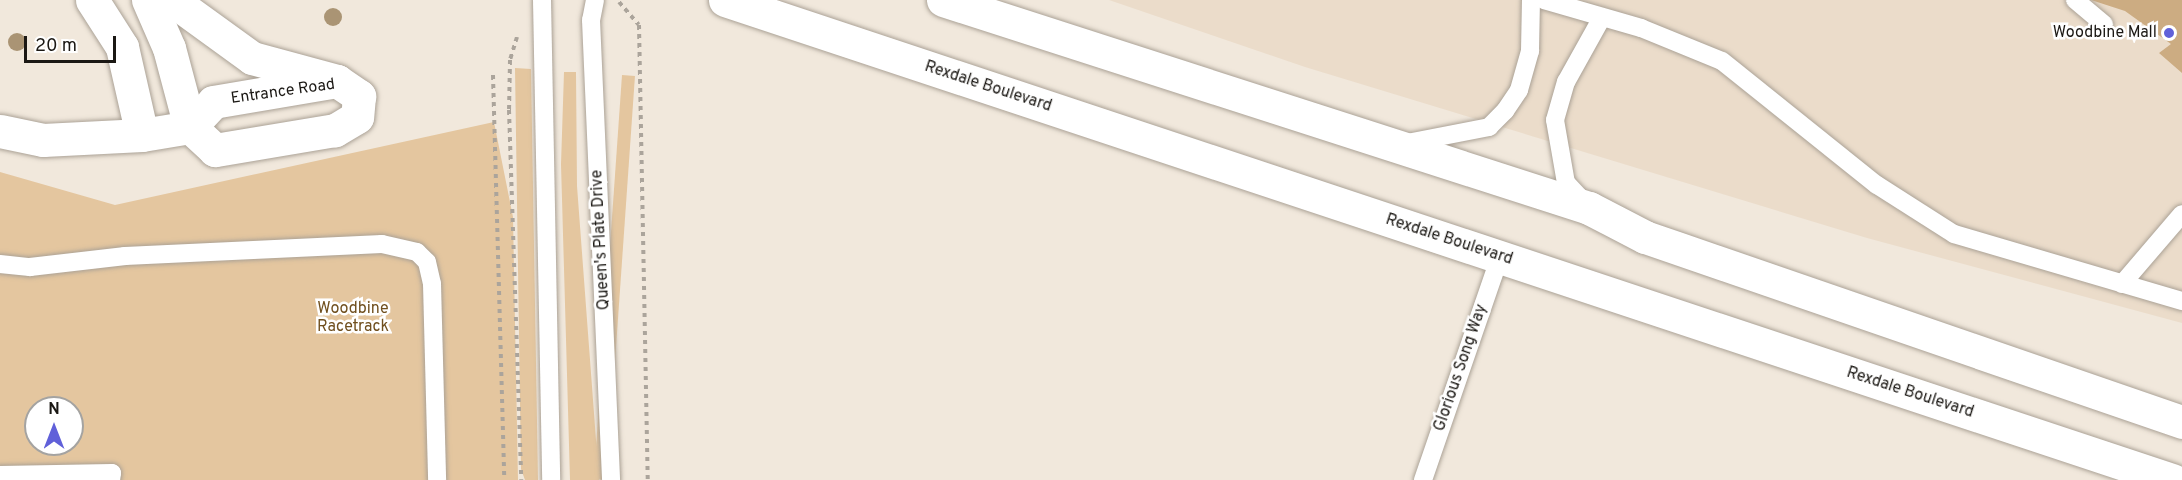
<!DOCTYPE html>
<html>
<head>
<meta charset="utf-8">
<style>
	body { margin:0 }
	#map { position:relative; width:2182px; height:480px; overflow:hidden; background:#f1e8dc; font-family:Overpass,sans-serif }
	div>[style] { position:absolute }
	.built>* { inset:0; background:#ebdcca }
	.green>* { inset:0; background:#e4c69f; transform-origin:0 0 }
	.building>* { inset:0; background:#ccac82 }
	.path>* { height:4px; margin-top:-2px; transform-origin:0; background:repeating-linear-gradient(90deg,#aba49b 0 4.5px,transparent 0 9px) }
	.roads { filter:drop-shadow(0 0 2px #aba296) drop-shadow(0 0 2px #aba296) }
	.lane>* { height:18px; margin:-9px; padding:0 9px; transform-origin:9px; border-radius:9px; background:#fff }
	.street>* { height:33px; margin:-16.5px; padding:0 16.5px; transform-origin:16.5px; border-radius:16.5px; background:#fff }
	.secondary>* { height:33px; margin:-16.5px; padding:0 16.5px; transform-origin:16.5px; border-radius:16.5px; background:#fff }
	.trees>* { width:18px; height:18px; margin:-9px; border-radius:50%; background:#aa9474 }
	.dots>* { width:16px; height:16px; translate:-50% -50%; box-sizing:border-box; border:3px solid #fff; border-radius:50% }
	span { translate:-50% -50%; white-space:nowrap; text-align:center; line-height:1.15; -webkit-text-stroke:5px #fff; paint-order:stroke }
	.poi-label { font-size:16px; color:#1b1814 }
	.right { translate:-100% -50%; text-align:right }
	.street-label { font-size:16px; color:#1b1814 }
	.park-label { font-size:16px; color:#704f1e }
	.north { position:absolute; left:24px; top:396px; width:60px; height:60px; box-sizing:border-box; background:#fff; border:2px solid #a4a3a1; border-radius:50%; rotate:0deg; font-size:16px; font-weight:700; line-height:24px; text-align:center; color:#1b1814 }
	.north::after { content:''; display:block; margin:auto; width:21px; height:27px; background:#6060d9; clip-path:polygon(50% 0,100% 100%,50% 72%,0 100%) }
	.scale { position:absolute; left:24px; top:36px; width:92px; height:27px; box-sizing:border-box; border:3px solid #1b1814; border-top:0; padding-left:8px; font-size:18px; line-height:21px; white-space:nowrap; color:#1b1814; -webkit-text-stroke:4px #fff; paint-order:stroke }
</style>
</head>
<body>
<div id="map">
	<div class="built">
		<i style="clip-path:polygon(1109px 0,2182px 0,2182px 323px,1867px 238px,1305px 67px)"></i>
	</div>
	<div class="green">
		<i style="clip-path:polygon(515px 68px,531px 69px,538px 480px,525px 480px,521px 469px)"></i>
		<i style="clip-path:polygon(564px 72px,576px 72px,577px 186px,599px 480px,570px 480px,561px 164px)"></i>
		<i style="left:622px;top:75px;width:13px;height:405px;rotate:4deg"></i>
		<i style="clip-path:polygon(evenodd,494px 122px,513px 217px,518px 480px,0 480px,0 172px,115px 205px,494px 122px,36px 408px,72px 408px,72px 444px,36px 444px,36px 408px)"></i>
	</div>
	<div class="building">
		<i style="clip-path:polygon(2091px 0,2182px 0,2182px 73px,2159px 53px,2171px 44px,2125px 11px)"></i>
	</div>
	<div class="path">
		<i style="left:619px;top:2px;width:30px;rotate:49deg"></i>
		<i style="left:639px;top:25px;width:455px;rotate:88.9deg"></i>
		<i style="left:517px;top:37px;width:24px;rotate:107deg"></i>
		<i style="left:510px;top:60px;width:50px;rotate:91.1deg"></i>
		<i style="left:509px;top:110px;width:370px;rotate:88.1deg"></i>
		<i style="left:493px;top:75px;width:405px;rotate:88.4deg"></i>
	</div>
	<div class="roads">
		<div class="lane">
			<i style="left:542px;top:0;width:480px;rotate:88.9deg"></i>
			<i style="left:595px;top:0;width:20px;rotate:101deg"></i>
			<i style="left:591px;top:20px;width:460px;rotate:87.5deg"></i>
			<i style="left:1544px;top:0;width:101px;rotate:16.1deg"></i>
			<i style="left:1641px;top:28px;width:87px;rotate:22.2deg"></i>
			<i style="left:1722px;top:61px;width:198px;rotate:38.7deg"></i>
			<i style="left:1877px;top:185px;width:91px;rotate:32.5deg"></i>
			<i style="left:1954px;top:234px;width:238px;rotate:16.4deg"></i>
			<i style="left:2075px;top:0;width:38px;rotate:40deg"></i>
			<i style="left:1407px;top:143px;width:84px;rotate:-11deg"></i>
			<i style="left:1489px;top:127px;width:23px;rotate:-45deg"></i>
			<i style="left:1505px;top:111px;width:25px;rotate:-56deg"></i>
			<i style="left:1519px;top:90px;width:41px;rotate:-74.2deg"></i>
			<i style="left:1530px;top:51px;width:51px;rotate:-88.9deg"></i>
			<i style="left:1584px;top:202px;width:26px;rotate:-133deg"></i>
			<i style="left:1566px;top:183px;width:64px;rotate:-99.9deg"></i>
			<i style="left:1555px;top:120px;width:40px;rotate:-74deg"></i>
			<i style="left:1566px;top:82px;width:72px;rotate:-60.9deg"></i>
			<i style="left:0;top:264px;width:30px;rotate:6deg"></i>
			<i style="left:30px;top:267px;width:96px;rotate:-6.6deg"></i>
			<i style="left:125px;top:256px;width:257px;rotate:-2.7deg"></i>
			<i style="left:382px;top:244px;width:36px;rotate:13deg"></i>
			<i style="left:417px;top:252px;width:14px;rotate:45deg"></i>
			<i style="left:427px;top:262px;width:23px;rotate:77deg"></i>
			<i style="left:432px;top:284px;width:196px;rotate:88.5deg"></i>
			<i style="left:2122px;top:284px;width:92px;rotate:-49.4deg"></i>
			<i style="left:0;top:475px;width:112px;rotate:-1deg"></i>
			<i style="left:112px;top:473px;width:7px;rotate:98deg"></i>
			<i style="left:1423px;top:480px;width:236px;rotate:-71deg"></i>
		</div>
		<div class="street">
			<i style="left:0;top:131px;width:44px;rotate:11.8deg"></i>
			<i style="left:43px;top:140px;width:99px;rotate:-2.9deg"></i>
			<i style="left:142px;top:135px;width:49px;rotate:-9.5deg"></i>
			<i style="left:190px;top:127px;width:34px;rotate:-47deg"></i>
			<i style="left:213px;top:102px;width:126px;rotate:-9.6deg"></i>
			<i style="left:337px;top:81px;width:27px;rotate:34deg"></i>
			<i style="left:359px;top:96px;width:21px;rotate:95deg"></i>
			<i style="left:357px;top:117px;width:26px;rotate:149deg"></i>
			<i style="left:335px;top:130px;width:122px;rotate:170.5deg"></i>
			<i style="left:215px;top:150px;width:34px;rotate:-137deg"></i>
		</div>
		<div class="secondary">
			<i style="left:92px;top:0;width:56px;rotate:57.4deg"></i>
			<i style="left:122px;top:47px;width:90px;rotate:77.2deg"></i>
			<i style="left:148px;top:0;width:52px;rotate:66.4deg"></i>
			<i style="left:169px;top:48px;width:82px;rotate:75.1deg"></i>
			<i style="left:172px;top:0;width:99px;rotate:35.9deg"></i>
			<i style="left:252px;top:58px;width:88px;rotate:15.1deg"></i>
			<i style="left:725px;top:0;width:1525px;rotate:18.35deg"></i>
			<i style="left:943px;top:0;width:679px;rotate:17.85deg"></i>
			<i style="left:1589px;top:208px;width:63px;rotate:27.4deg"></i>
			<i style="left:1645px;top:237px;width:568px;rotate:19.01deg"></i>
		</div>
	</div>
	<div class="trees">
		<i style="left:333px;top:17px"></i>
		<i style="left:17px;top:42px"></i>
	</div>
	<div class="dots">
		<i style="left:2169px;top:33px;background:#6060d9"></i>
	</div>
	<div class="poi-label">
		<span class="right" style="left:2157px;top:33px">Woodbine Mall</span>
	</div>
	<div class="street-label">
		<span style="left:988px;top:87px;rotate:18deg">Rexdale Boulevard</span>
		<span style="left:283px;top:92px;rotate:-8deg">Entrance Road</span>
		<span style="left:601px;top:240px;rotate:-93deg">Queen's Plate Drive</span>
		<span style="left:1449px;top:240px;rotate:18deg">Rexdale Boulevard</span>
		<span style="left:1461px;top:368px;rotate:-71deg">Glorious Song Way</span>
		<span style="left:1910px;top:393px;rotate:18deg">Rexdale Boulevard</span>
	</div>
	<div class="park-label">
		<span style="left:353px;top:318px">Woodbine<br>Racetrack</span>
	</div>
	<div class="north">N</div>
	<div class="scale">20 m</div>
</div>
</body>
</html>
